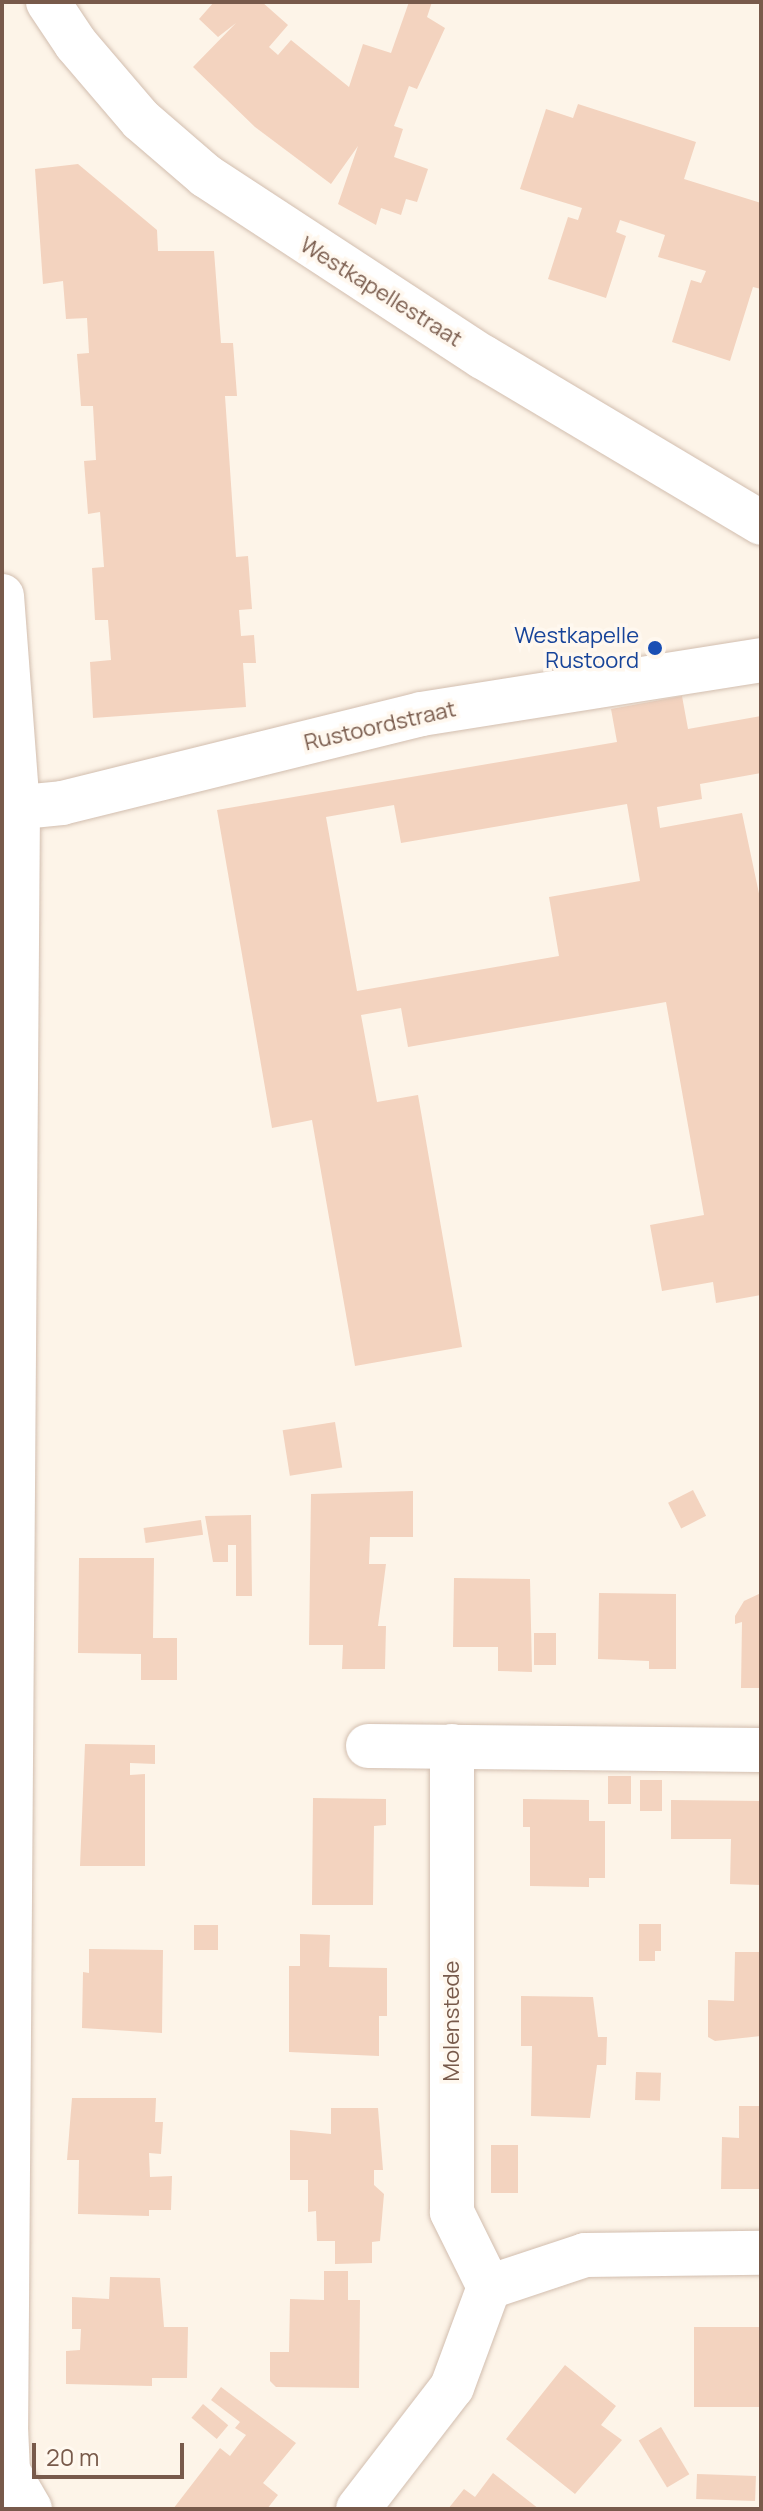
<!DOCTYPE html>
<html>
<head>
<meta charset="utf-8">
<style>
	body { margin:0 }
	#map { position:relative; width:763px; height:2511px; overflow:hidden; background:#fdf4e8; font-family:Manrope,sans-serif }
	div>[style] { position:absolute }
	.building>* { inset:0; background:#f3d3bf; transform-origin:0 0 }
	.roads { filter:drop-shadow(0 0 2px #d2beaf) drop-shadow(0 0 2px #d2beaf) }
	.minor>* { height:44px; margin:-22px; padding:0 22px; transform-origin:22px; border-radius:22px; background:#fff }
	.dots>* { width:22px; height:22px; translate:-50% -50%; box-sizing:border-box; border:4px solid #fff8ef; border-radius:50% }
	span { translate:-50% -50%; white-space:nowrap; text-align:center; line-height:1.15; -webkit-text-stroke:7px #fff8ef; paint-order:stroke }
	.street-label { font-size:22px; color:#785a4b }
	.transit-label { font-size:22px; color:#164399 }
	.right { translate:-100% -50%; text-align:right }
	.frame { position:absolute; inset:0; border:4px solid #785a4b; pointer-events:none }
	.scale { position:absolute; left:32px; top:2443px; width:152px; height:36px; box-sizing:border-box; border:4px solid #785a4b; border-top:0; padding-left:10px; font-size:24px; line-height:28px; white-space:nowrap; color:#785a4b; -webkit-text-stroke:6px #fff8ef; paint-order:stroke }
</style>
</head>
<body>
<div id="map">
	<div class="building">
		<i style="clip-path:polygon(214px 2px,262px 2px,288px 25px,269px 47px,278px 55px,291px 40px,349px 87px,363px 44px,391px 53px,409px 2px,432px 2px,427px 17px,445px 28px,417px 89px,409px 86px,394px 126px,403px 129px,394px 157px,428px 169px,417px 202px,406px 199px,401px 215px,381px 208px,376px 225px,338px 204px,358px 146px,331px 184px,255px 127px,193px 67px,236px 23px,218px 37px,199px 19px)"></i>
		<i style="clip-path:polygon(578px 104px,696px 142px,684px 179px,761px 203px,761px 289px,753px 287px,730px 361px,672px 342px,691px 280px,701px 283px,706px 271px,658px 257px,665px 235px,620px 220px,616px 232px,626px 236px,606px 298px,548px 279px,568px 217px,578px 220px,582px 208px,520px 189px,546px 109px,573px 118px)"></i>
		<i style="clip-path:polygon(78px 164px,157px 230px,158px 251px,214px 251px,221px 343px,233px 343px,237px 396px,225px 396px,236px 557px,248px 556px,252px 609px,239px 610px,241px 636px,254px 635px,256px 663px,243px 663px,246px 707px,93px 718px,90px 662px,111px 660px,108px 620px,95px 620px,92px 568px,104px 567px,100px 512px,88px 514px,84px 461px,96px 460px,93px 406px,81px 406px,77px 354px,89px 353px,87px 318px,66px 319px,63px 281px,43px 284px,35px 169px)"></i>
		<i style="clip-path:polygon(evenodd,682px 696px,688px 729px,761px 716px,761px 773px,700px 784px,702px 799px,657px 807px,660px 828px,742px 813px,761px 903px,761px 1295px,716px 1303px,713px 1282px,662px 1291px,650px 1225px,704px 1215px,666px 1002px,408px 1047px,401px 1008px,361px 1015px,377px 1102px,418px 1095px,462px 1347px,355px 1366px,312px 1120px,272px 1128px,217px 810px,617px 742px,611px 709px,682px 696px,627px 804px,640px 881px,549px 897px,559px 956px,357px 991px,326px 817px,394px 805px,401px 843px,627px 804px)"></i>
		<i style="left:335px;top:1422px;width:46px;height:53px;rotate:81deg"></i>
		<i style="left:693px;top:1490px;width:29px;height:28px;rotate:63deg"></i>
		<i style="clip-path:polygon(413px 1491px,413px 1537px,370px 1537px,369px 1564px,386px 1564px,378px 1626px,386px 1626px,385px 1669px,342px 1669px,343px 1645px,309px 1645px,311px 1494px)"></i>
		<i style="clip-path:polygon(251px 1515px,252px 1596px,236px 1596px,236px 1545px,228px 1545px,228px 1562px,213px 1562px,205px 1516px)"></i>
		<i style="left:201px;top:1520px;width:15px;height:58px;rotate:82deg"></i>
		<i style="clip-path:polygon(79px 1558px,154px 1558px,153px 1638px,177px 1638px,177px 1680px,141px 1680px,141px 1654px,78px 1653px)"></i>
		<i style="clip-path:polygon(454px 1578px,530px 1579px,532px 1672px,498px 1671px,498px 1647px,453px 1647px)"></i>
		<i style="clip-path:polygon(599px 1593px,676px 1594px,676px 1669px,649px 1669px,649px 1661px,598px 1659px)"></i>
		<i style="clip-path:polygon(761px 1593px,761px 1688px,741px 1688px,742px 1622px,735px 1624px,735px 1616px,744px 1601px)"></i>
		<i style="left:534px;top:1633px;width:22px;height:32px"></i>
		<i style="clip-path:polygon(85px 1744px,155px 1745px,155px 1764px,130px 1763px,130px 1775px,145px 1774px,145px 1866px,80px 1866px)"></i>
		<i style="left:608px;top:1776px;width:23px;height:28px"></i>
		<i style="left:640px;top:1780px;width:22px;height:31px"></i>
		<i style="clip-path:polygon(313px 1798px,386px 1799px,386px 1825px,374px 1826px,373px 1905px,312px 1905px)"></i>
		<i style="clip-path:polygon(523px 1799px,589px 1800px,589px 1821px,605px 1821px,605px 1878px,589px 1878px,589px 1887px,530px 1886px,530px 1827px,523px 1827px)"></i>
		<i style="clip-path:polygon(671px 1800px,761px 1801px,761px 1885px,730px 1884px,731px 1839px,671px 1839px)"></i>
		<i style="clip-path:polygon(639px 1924px,661px 1924px,661px 1951px,655px 1951px,655px 1961px,639px 1961px)"></i>
		<i style="left:194px;top:1925px;width:24px;height:25px"></i>
		<i style="clip-path:polygon(300px 1934px,330px 1935px,329px 1967px,387px 1968px,387px 2016px,379px 2016px,379px 2056px,289px 2052px,289px 1966px,300px 1966px)"></i>
		<i style="clip-path:polygon(89px 1949px,163px 1950px,162px 2033px,82px 2028px,83px 1972px,89px 1973px)"></i>
		<i style="clip-path:polygon(735px 1952px,761px 1952px,761px 2036px,715px 2041px,708px 2037px,708px 2000px,734px 2001px)"></i>
		<i style="clip-path:polygon(521px 1996px,593px 1997px,598px 2037px,607px 2037px,606px 2065px,597px 2065px,590px 2118px,531px 2116px,532px 2046px,521px 2046px)"></i>
		<i style="left:636px;top:2072px;width:25px;height:28px;rotate:2deg"></i>
		<i style="clip-path:polygon(72px 2098px,156px 2098px,155px 2122px,163px 2122px,161px 2154px,149px 2153px,150px 2177px,172px 2176px,171px 2210px,149px 2210px,149px 2216px,78px 2214px,79px 2160px,67px 2160px)"></i>
		<i style="clip-path:polygon(739px 2106px,761px 2106px,761px 2189px,721px 2189px,722px 2137px,739px 2138px)"></i>
		<i style="clip-path:polygon(331px 2108px,378px 2108px,383px 2170px,374px 2170px,374px 2185px,384px 2194px,380px 2241px,372px 2242px,372px 2263px,335px 2264px,335px 2241px,317px 2241px,316px 2211px,308px 2212px,308px 2180px,290px 2180px,290px 2130px,331px 2134px)"></i>
		<i style="left:491px;top:2145px;width:27px;height:48px"></i>
		<i style="clip-path:polygon(324px 2271px,348px 2271px,348px 2300px,360px 2300px,359px 2388px,276px 2387px,270px 2381px,270px 2352px,289px 2352px,290px 2299px,324px 2300px)"></i>
		<i style="clip-path:polygon(110px 2277px,160px 2278px,164px 2327px,188px 2327px,187px 2378px,152px 2378px,152px 2386px,66px 2384px,66px 2351px,80px 2350px,81px 2329px,72px 2329px,72px 2297px,109px 2299px)"></i>
		<i style="left:694px;top:2327px;width:67px;height:80px"></i>
		<i style="clip-path:polygon(565px 2365px,616px 2406px,601px 2425px,622px 2440px,575px 2494px,506px 2439px)"></i>
		<i style="clip-path:polygon(221px 2387px,296px 2443px,263px 2483px,278px 2495px,267px 2509px,173px 2509px,220px 2448px,230px 2456px,246px 2435px,235px 2428px,240px 2422px,211px 2400px)"></i>
		<i style="left:203px;top:2404px;width:33px;height:18px;rotate:40deg"></i>
		<i style="left:661px;top:2427px;width:55px;height:26px;rotate:59deg"></i>
		<i style="clip-path:polygon(493px 2473px,539px 2509px,448px 2509px,464px 2489px,475px 2497px)"></i>
		<i style="left:697px;top:2474px;width:59px;height:25px;rotate:2deg"></i>
	</div>
	<div class="roads">
		<div class="minor">
			<i style="left:48px;top:2px;width:50px;rotate:56.3deg"></i>
			<i style="left:76px;top:44px;width:100px;rotate:49.5deg"></i>
			<i style="left:141px;top:120px;width:86px;rotate:40.7deg"></i>
			<i style="left:206px;top:176px;width:331px;rotate:33.2deg"></i>
			<i style="left:483px;top:357px;width:324px;rotate:30.8deg"></i>
			<i style="left:2px;top:596px;width:212px;rotate:85.7deg"></i>
			<i style="left:18px;top:807px;width:1620px;rotate:90.42deg"></i>
			<i style="left:6px;top:2427px;width:44px;rotate:87.4deg"></i>
			<i style="left:8px;top:2471px;width:44px;rotate:59.9deg"></i>
			<i style="left:2px;top:809px;width:60px;rotate:-5.7deg"></i>
			<i style="left:62px;top:803px;width:370px;rotate:-13.9deg"></i>
			<i style="left:421px;top:714px;width:344px;rotate:-9deg"></i>
			<i style="left:368px;top:1746px;width:393px;rotate:0.6deg"></i>
			<i style="left:489px;top:2287px;width:101px;rotate:-18.4deg"></i>
			<i style="left:585px;top:2255px;width:176px;rotate:-0.7deg"></i>
			<i style="left:358px;top:2509px;width:154px;rotate:-52.4deg"></i>
			<i style="left:452px;top:2387px;width:107px;rotate:-69.7deg"></i>
			<i style="left:489px;top:2287px;width:84px;rotate:-116.3deg"></i>
			<i style="left:452px;top:2212px;width:466px;rotate:-90deg"></i>
		</div>
	</div>
	<div class="dots">
		<i style="left:655px;top:648px;background:#1a4fb4"></i>
	</div>
	<div class="street-label">
		<span style="left:381px;top:292px;rotate:32deg">Westkapellestraat</span>
		<span style="left:380px;top:726px;rotate:-13deg">Rustoordstraat</span>
		<span style="left:452px;top:2021px;rotate:-90deg">Molenstede</span>
	</div>
	<div class="transit-label">
		<span class="right" style="left:639px;top:648px">Westkapelle<br>Rustoord</span>
	</div>
	<div class="frame"></div>
	<div class="scale">20 m</div>
</div>
</body>
</html>
